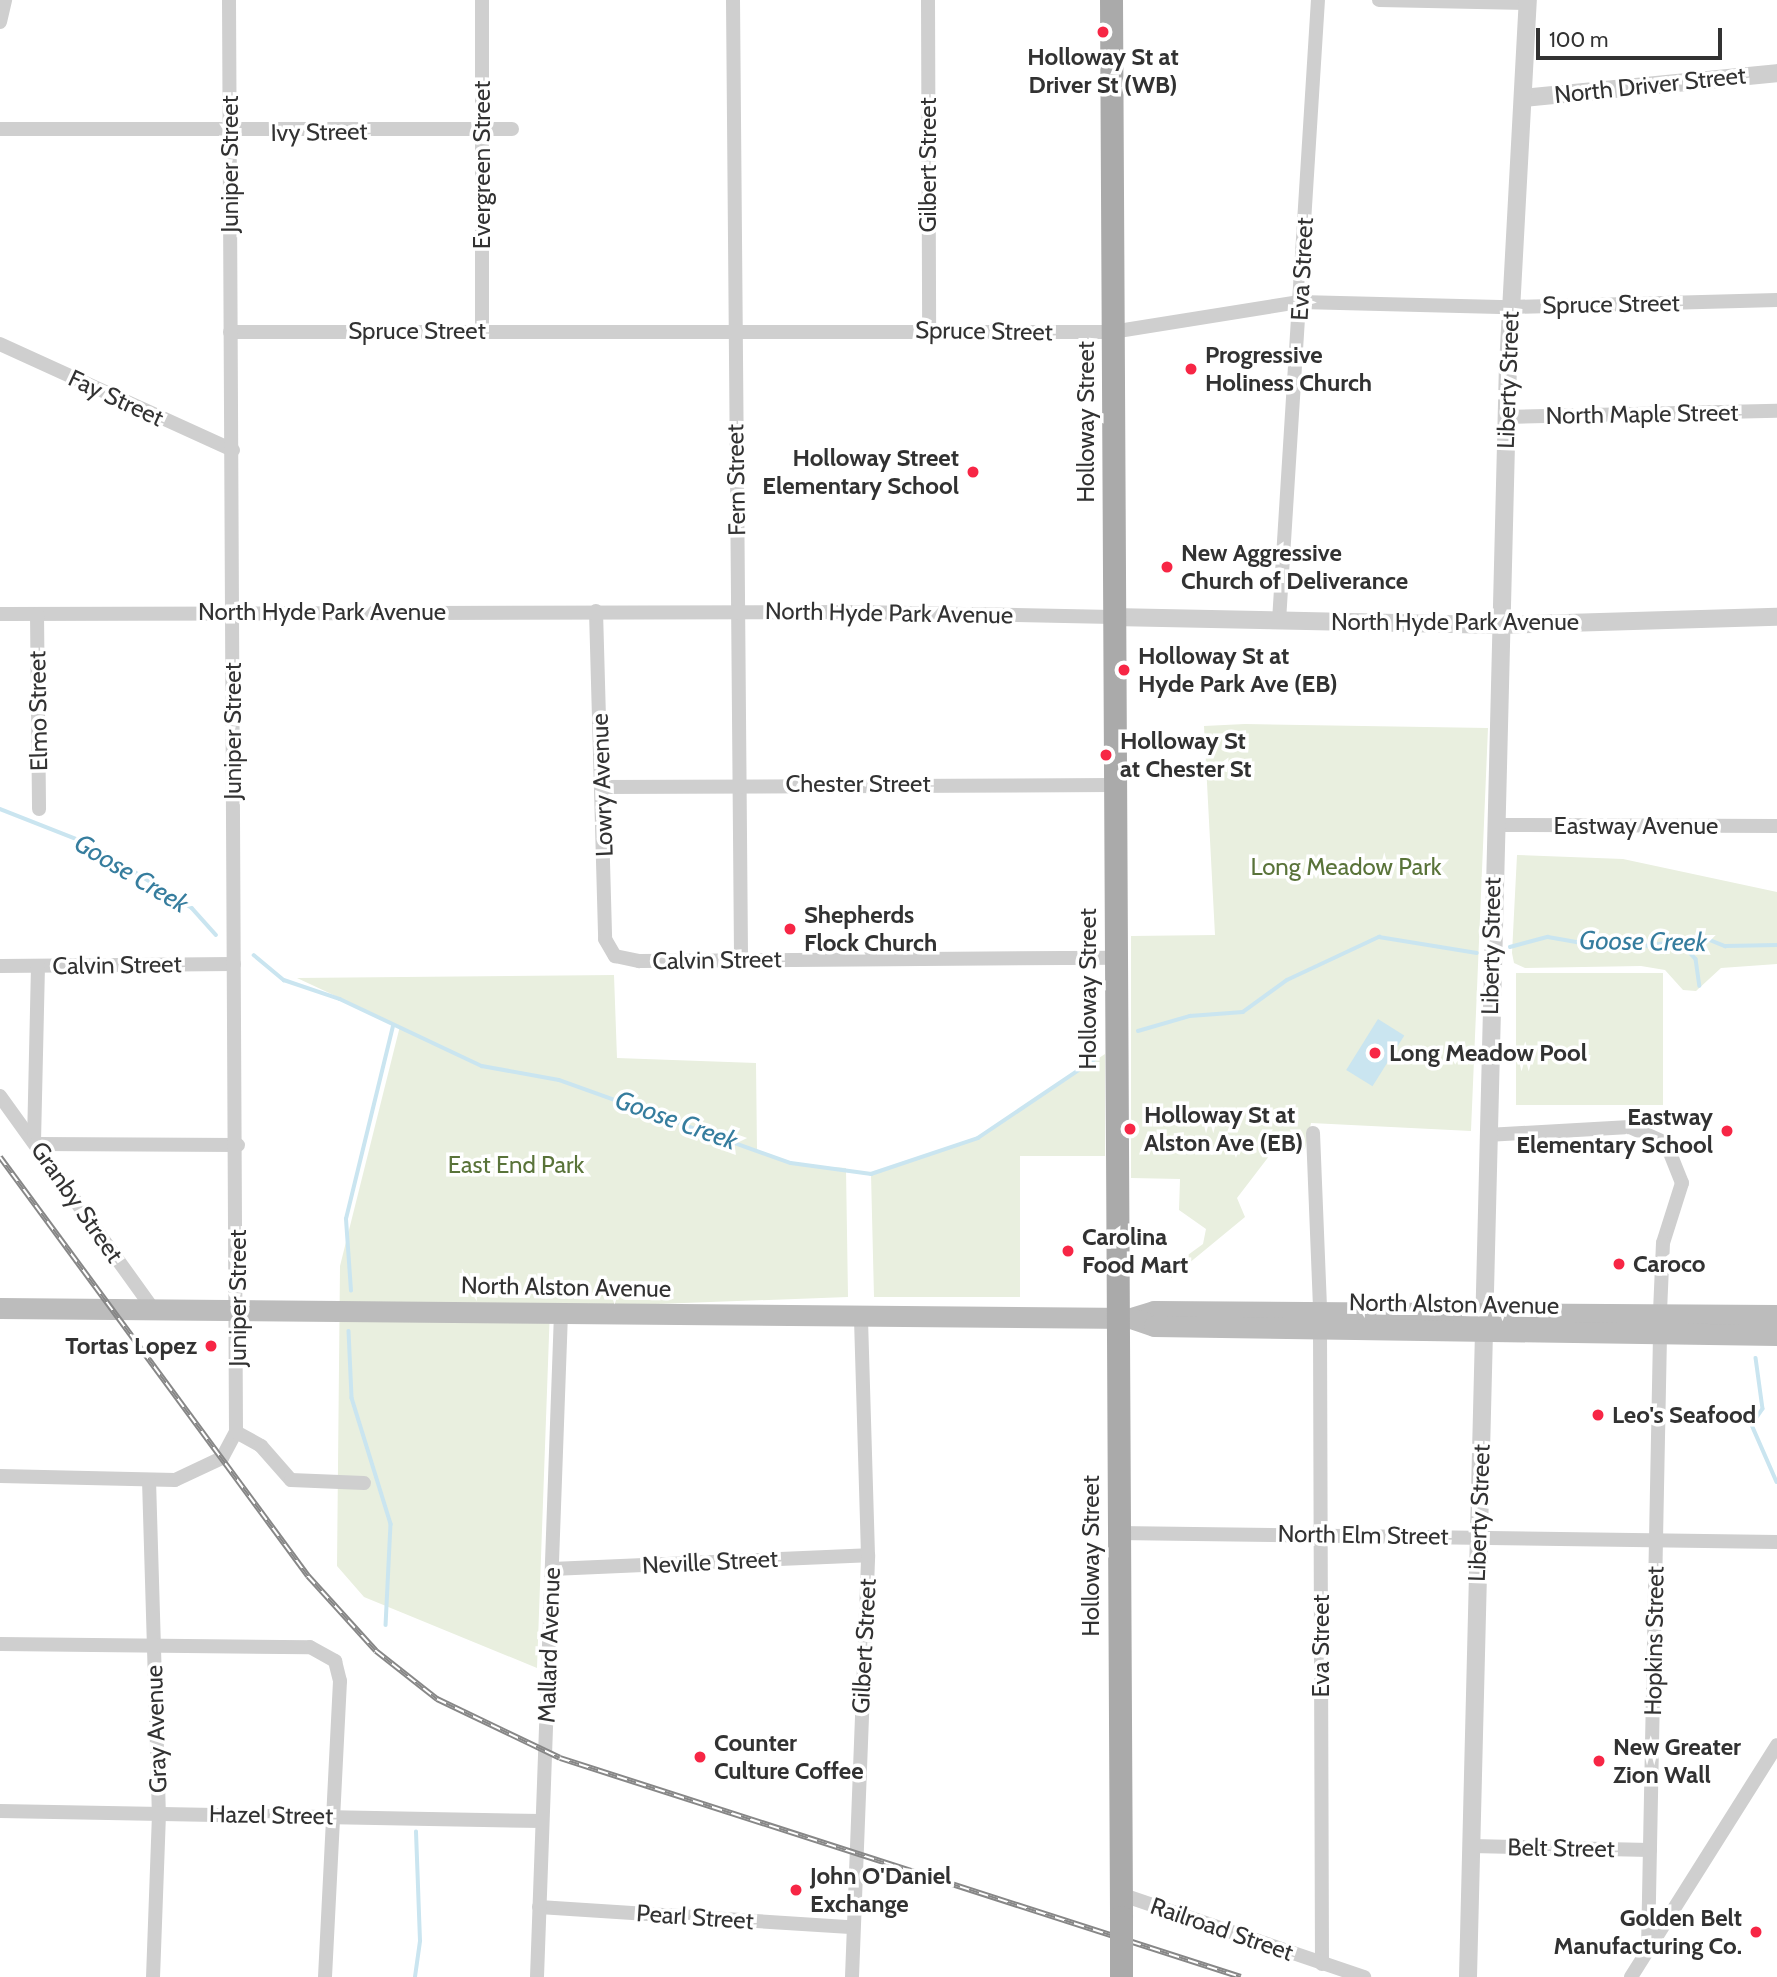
<!DOCTYPE html>
<html>
<head>
<meta charset="utf-8">
<style>
	body { margin:0 }
	#map { position:relative; width:1777px; height:1977px; overflow:hidden; background:#fff; font-family:Cabin,sans-serif }
	div>[style] { position:absolute }
	.green>* { inset:0; background:#e9efdf; transform-origin:0 0 }
	.water>* { inset:0; background:#cae5f0; transform-origin:0 0 }
	.stream>* { height:3.5px; margin:-1.75px; padding:0 1.75px; transform-origin:1.75px; border-radius:1.75px; background:#cae5f0 }
	.minor>* { height:14px; margin:-7px; padding:0 7px; transform-origin:7px; border-radius:7px; background:#cfcfcf }
	.tertiary>* { height:18px; margin:-9px; padding:0 9px; transform-origin:9px; border-radius:9px; background:#cfcfcf }
	.secondary>* { height:21px; margin:-10.5px; padding:0 10.5px; transform-origin:10.5px; border-radius:10.5px; background:#bcbcbc }
	.primary>* { height:23px; margin:-11.5px; padding:0 11.5px; transform-origin:11.5px; border-radius:11.5px; background:#aaa }
	.rail>* { height:6px; margin-top:-3px; transform-origin:0; background:repeating-linear-gradient(90deg,#fff 0 10px,#878787 0 20px); box-sizing:border-box; border-block:2px solid #878787 }
	.primary-bridge>* { height:23px; margin:-11.5px; padding:0 11.5px; transform-origin:11.5px; border-radius:11.5px; background:#aaa }
	.dots>* { width:19px; height:19px; translate:-50% -50%; box-sizing:border-box; border:4px solid #fff; border-radius:50% }
	span { translate:-50% -50%; white-space:nowrap; text-align:center; line-height:1.15; -webkit-text-stroke:7px #fff; paint-order:stroke }
	.poi-label { font-size:24px; color:#323232; font-weight:700 }
	.left { translate:0 -50%; text-align:left }
	.right { translate:-100% -50%; text-align:right }
	.street-label { font-size:24px; color:#323232 }
	.park-label { font-size:24px; color:#597339 }
	.water-label { font-size:26px; color:#367d9e; font-style:italic }
	.scale { position:absolute; left:1536px; top:28px; width:186px; height:32px; box-sizing:border-box; border:4px solid #323232; border-top:0; padding-left:9px; font-size:21px; line-height:24px; white-space:nowrap; color:#323232; -webkit-text-stroke:5px #fff; paint-order:stroke }
</style>
</head>
<body>
<div id="map">
	<div class="green">
		<i style="clip-path:polygon(1245px 724px,1488px 728px,1471px 1131px,1311px 1123px,1305px 1149px,1276px 1147px,1237px 1198px,1245px 1217px,1171px 1278px,1170px 1268px,1203px 1244px,1206px 1229px,1179px 1210px,1180px 1179px,1131px 1178px,1131px 936px,1215px 935px,1204px 726px)"></i>
		<i style="clip-path:polygon(1517px 855px,1623px 859px,1777px 892px,1777px 964px,1721px 968px,1696px 991px,1683px 990px,1665px 970px,1641px 966px,1525px 968px,1514px 963px,1512px 953px)"></i>
		<i style="left:1516px;top:973px;width:147px;height:132px"></i>
		<i style="clip-path:polygon(614px 975px,617px 1058px,756px 1063px,757px 1151px,802px 1165px,846px 1168px,848px 1297px,550px 1308px,537px 1668px,364px 1597px,337px 1566px,340px 1266px,400px 1026px,297px 978px)"></i>
		<i style="clip-path:polygon(1105px 1054px,1105px 1156px,1020px 1156px,1020px 1297px,874px 1297px,871px 1174px,978px 1138px)"></i>
	</div>
	<div class="water">
		<i style="left:1378px;top:1019px;width:31px;height:60px;rotate:32deg"></i>
	</div>
	<div class="stream">
		<i style="left:0;top:809px;width:99px;rotate:21.4deg"></i>
		<i style="left:92px;top:845px;width:118px;rotate:32.2deg"></i>
		<i style="left:192px;top:908px;width:36px;rotate:48deg"></i>
		<i style="left:1680px;top:942px;width:23px;rotate:47deg"></i>
		<i style="left:1696px;top:959px;width:27px;rotate:82deg"></i>
		<i style="left:1510px;top:947px;width:39px;rotate:-15deg"></i>
		<i style="left:1548px;top:937px;width:40px;rotate:10deg"></i>
		<i style="left:1587px;top:944px;width:31px;rotate:-9deg"></i>
		<i style="left:1618px;top:939px;width:27px;rotate:15deg"></i>
		<i style="left:1644px;top:946px;width:62px;rotate:-7.5deg"></i>
		<i style="left:1705px;top:938px;width:22px;rotate:22deg"></i>
		<i style="left:1725px;top:946px;width:52px;rotate:-1.1deg"></i>
		<i style="left:254px;top:955px;width:39px;rotate:40deg"></i>
		<i style="left:284px;top:980px;width:59px;rotate:18.7deg"></i>
		<i style="left:340px;top:999px;width:157px;rotate:25.3deg"></i>
		<i style="left:482px;top:1066px;width:78px;rotate:10.3deg"></i>
		<i style="left:559px;top:1080px;width:246px;rotate:19.7deg"></i>
		<i style="left:791px;top:1163px;width:81px;rotate:7.8deg"></i>
		<i style="left:871px;top:1174px;width:113px;rotate:-18.6deg"></i>
		<i style="left:978px;top:1138px;width:141px;rotate:-34deg"></i>
		<i style="left:1138px;top:1031px;width:54px;rotate:-16.1deg"></i>
		<i style="left:1190px;top:1016px;width:53px;rotate:-4.3deg"></i>
		<i style="left:1243px;top:1012px;width:54px;rotate:-36deg"></i>
		<i style="left:1287px;top:980px;width:102px;rotate:-25.1deg"></i>
		<i style="left:1379px;top:937px;width:99px;rotate:9.3deg"></i>
		<i style="left:351px;top:1291px;width:72px;rotate:-94deg"></i>
		<i style="left:346px;top:1219px;width:199px;rotate:-76.3deg"></i>
		<i style="left:349px;top:1331px;width:67px;rotate:87.4deg"></i>
		<i style="left:352px;top:1398px;width:132px;rotate:72.8deg"></i>
		<i style="left:391px;top:1524px;width:101px;rotate:92.8deg"></i>
		<i style="left:1756px;top:1358px;width:51px;rotate:82.2deg"></i>
		<i style="left:1763px;top:1409px;width:19px;rotate:125deg"></i>
		<i style="left:1752px;top:1425px;width:62px;rotate:66.3deg"></i>
		<i style="left:415px;top:1977px;width:36px;rotate:-82deg"></i>
		<i style="left:420px;top:1941px;width:109px;rotate:-92.1deg"></i>
	</div>
	<div class="minor">
		<i style="left:482px;top:0;width:330px;rotate:90deg"></i>
		<i style="left:733px;top:0;width:960px;rotate:89.52deg"></i>
		<i style="left:928px;top:0;width:330px;rotate:89.8deg"></i>
		<i style="left:1379px;top:0;width:149px;rotate:1.2deg"></i>
		<i style="left:0;top:22px;width:23px;rotate:-77deg"></i>
		<i style="left:0;top:129px;width:512px"></i>
		<i style="left:230px;top:332px;width:882px"></i>
		<i style="left:1112px;top:332px;width:190px;rotate:-9.1deg"></i>
		<i style="left:1300px;top:302px;width:210px;rotate:1.4deg"></i>
		<i style="left:1510px;top:307px;width:267px;rotate:-1.5deg"></i>
		<i style="left:0;top:344px;width:256px;rotate:24.5deg"></i>
		<i style="left:1506px;top:417px;width:271px;rotate:-1.3deg"></i>
		<i style="left:596px;top:611px;width:328px;rotate:88.4deg"></i>
		<i style="left:605px;top:939px;width:20px;rotate:60deg"></i>
		<i style="left:615px;top:956px;width:25px;rotate:12deg"></i>
		<i style="left:639px;top:961px;width:475px;rotate:-0.4deg"></i>
		<i style="left:0;top:614px;width:856px;rotate:-0.13deg"></i>
		<i style="left:856px;top:612px;width:257px;rotate:1.1deg"></i>
		<i style="left:37px;top:614px;width:195px;rotate:89.4deg"></i>
		<i style="left:1279px;top:621px;width:622px;rotate:-86.41deg"></i>
		<i style="left:602px;top:787px;width:512px;rotate:-0.22deg"></i>
		<i style="left:1495px;top:825px;width:282px;rotate:0.2deg"></i>
		<i style="left:0;top:966px;width:234px;rotate:-0.5deg"></i>
		<i style="left:0;top:1096px;width:262px;rotate:54.3deg"></i>
		<i style="left:1313px;top:1133px;width:178px;rotate:87.7deg"></i>
		<i style="left:1487px;top:1135px;width:143px;rotate:-3.2deg"></i>
		<i style="left:1630px;top:1127px;width:39px;rotate:24deg"></i>
		<i style="left:1666px;top:1143px;width:43px;rotate:68.2deg"></i>
		<i style="left:1682px;top:1183px;width:63px;rotate:107.6deg"></i>
		<i style="left:1663px;top:1243px;width:70px;rotate:92.5deg"></i>
		<i style="left:34px;top:1142px;width:176px;rotate:-88.7deg"></i>
		<i style="left:36px;top:1144px;width:202px;rotate:0.3deg"></i>
		<i style="left:1320px;top:1329px;width:635px;rotate:89.82deg"></i>
		<i style="left:236px;top:1432px;width:29px;rotate:29deg"></i>
		<i style="left:261px;top:1446px;width:45px;rotate:48.6deg"></i>
		<i style="left:291px;top:1480px;width:73px;rotate:2.4deg"></i>
		<i style="left:0;top:1476px;width:175px;rotate:1.3deg"></i>
		<i style="left:175px;top:1480px;width:52px;rotate:-25.1deg"></i>
		<i style="left:222px;top:1458px;width:30px;rotate:-62deg"></i>
		<i style="left:236px;top:1432px;width:1432px;rotate:-90.28deg"></i>
		<i style="left:149px;top:1480px;width:334px;rotate:88.3deg"></i>
		<i style="left:159px;top:1814px;width:163px;rotate:92.1deg"></i>
		<i style="left:1117px;top:1533px;width:660px;rotate:0.78deg"></i>
		<i style="left:552px;top:1569px;width:316px;rotate:-2.5deg"></i>
		<i style="left:0;top:1644px;width:310px;rotate:0.6deg"></i>
		<i style="left:310px;top:1647px;width:29px;rotate:29deg"></i>
		<i style="left:335px;top:1661px;width:21px;rotate:76deg"></i>
		<i style="left:340px;top:1681px;width:296px;rotate:92.9deg"></i>
		<i style="left:0;top:1811px;width:542px;rotate:1.06deg"></i>
		<i style="left:1472px;top:1846px;width:178px;rotate:1.3deg"></i>
		<i style="left:1120px;top:1894px;width:258px;rotate:18.8deg"></i>
		<i style="left:539px;top:1907px;width:312px;rotate:3.7deg"></i>
		<i style="left:1648px;top:1949px;width:616px;rotate:-88.88deg"></i>
		<i style="left:537px;top:1977px;width:664px;rotate:-87.93deg"></i>
		<i style="left:852px;top:1977px;width:422px;rotate:-87.8deg"></i>
		<i style="left:868px;top:1555px;width:239px;rotate:-91.7deg"></i>
		<i style="left:1631px;top:1977px;width:274px;rotate:-57.8deg"></i>
	</div>
	<div class="tertiary">
		<i style="left:1523px;top:98px;width:255px;rotate:-5.6deg"></i>
		<i style="left:1113px;top:617px;width:388px;rotate:1.2deg"></i>
		<i style="left:1501px;top:625px;width:276px;rotate:-1.7deg"></i>
		<i style="left:1468px;top:1977px;width:1611px;rotate:-88.58deg"></i>
		<i style="left:1508px;top:366px;width:367px;rotate:-86.9deg"></i>
	</div>
	<div class="secondary">
		<i style="left:0;top:1308px;width:1131px;rotate:0.51deg"></i>
		<i style="left:1131px;top:1318px;width:24px;rotate:-17deg"></i>
		<i style="left:1154px;top:1311px;width:623px;rotate:0.37deg"></i>
		<i style="left:1131px;top:1318px;width:24px;rotate:19deg"></i>
		<i style="left:1154px;top:1326px;width:623px;rotate:0.83deg"></i>
	</div>
	<div class="primary">
		<i style="left:1111px;top:0;width:1917px;rotate:89.7deg"></i>
	</div>
	<div class="rail">
		<i style="left:0;top:1157px;width:520px;rotate:53.68deg"></i>
		<i style="left:308px;top:1576px;width:101px;rotate:47.8deg"></i>
		<i style="left:376px;top:1651px;width:78px;rotate:38.2deg"></i>
		<i style="left:437px;top:1699px;width:136px;rotate:25.6deg"></i>
		<i style="left:560px;top:1758px;width:715px;rotate:17.83deg"></i>
	</div>
	<div class="primary-bridge">
		<i style="left:1121px;top:1917px;width:59px;rotate:90deg"></i>
	</div>
	<div class="dots">
		<i style="left:1103px;top:32px;background:#f72645"></i>
		<i style="left:1191px;top:369px;background:#f72645"></i>
		<i style="left:973px;top:472px;background:#f72645"></i>
		<i style="left:1167px;top:567px;background:#f72645"></i>
		<i style="left:1124px;top:670px;background:#f72645"></i>
		<i style="left:1106px;top:755px;background:#f72645"></i>
		<i style="left:790px;top:929px;background:#f72645"></i>
		<i style="left:1375px;top:1053px;background:#f72645"></i>
		<i style="left:1130px;top:1129px;background:#f72645"></i>
		<i style="left:1727px;top:1131px;background:#f72645"></i>
		<i style="left:1068px;top:1251px;background:#f72645"></i>
		<i style="left:1619px;top:1264px;background:#f72645"></i>
		<i style="left:211px;top:1346px;background:#f72645"></i>
		<i style="left:1598px;top:1415px;background:#f72645"></i>
		<i style="left:700px;top:1757px;background:#f72645"></i>
		<i style="left:1599px;top:1761px;background:#f72645"></i>
		<i style="left:796px;top:1890px;background:#f72645"></i>
		<i style="left:1756px;top:1932px;background:#f72645"></i>
	</div>
	<div class="poi-label">
		<span style="left:1103px;top:71px">Holloway St at<br>Driver St (WB)</span>
		<span class="left" style="left:1205px;top:369px">Progressive<br>Holiness Church</span>
		<span class="right" style="left:959px;top:472px">Holloway Street<br>Elementary School</span>
		<span class="left" style="left:1181px;top:567px">New Aggressive<br>Church of Deliverance</span>
		<span class="left" style="left:1138px;top:670px">Holloway St at<br>Hyde Park Ave (EB)</span>
		<span class="left" style="left:1120px;top:755px">Holloway St<br>at Chester St</span>
		<span class="left" style="left:804px;top:929px">Shepherds<br>Flock Church</span>
		<span class="left" style="left:1389px;top:1053px">Long Meadow Pool</span>
		<span class="left" style="left:1144px;top:1129px">Holloway St at<br>Alston Ave (EB)</span>
		<span class="right" style="left:1713px;top:1131px">Eastway<br>Elementary School</span>
		<span class="left" style="left:1082px;top:1251px">Carolina<br>Food Mart</span>
		<span class="left" style="left:1633px;top:1264px">Caroco</span>
		<span class="right" style="left:197px;top:1346px">Tortas Lopez</span>
		<span class="left" style="left:1612px;top:1415px">Leo's Seafood</span>
		<span class="left" style="left:714px;top:1757px">Counter<br>Culture Coffee</span>
		<span class="left" style="left:1613px;top:1761px">New Greater<br>Zion Wall</span>
		<span class="left" style="left:810px;top:1890px">John O'Daniel<br>Exchange</span>
		<span class="right" style="left:1742px;top:1932px">Golden Belt<br>Manufacturing Co.</span>
	</div>
	<div class="street-label">
		<span style="left:1650px;top:85px;rotate:-6deg">North Driver Street</span>
		<span style="left:319px;top:132px;rotate:-1deg">Ivy Street</span>
		<span style="left:230px;top:164px;rotate:-90deg">Juniper Street</span>
		<span style="left:482px;top:165px;rotate:-90deg">Evergreen Street</span>
		<span style="left:928px;top:165px;rotate:-90deg">Gilbert Street</span>
		<span style="left:1302px;top:269px;rotate:-87deg">Eva Street</span>
		<span style="left:1611px;top:304px;rotate:-1deg">Spruce Street</span>
		<span style="left:417px;top:331px">Spruce Street</span>
		<span style="left:984px;top:331px;rotate:1deg">Spruce Street</span>
		<span style="left:1508px;top:380px;rotate:-88deg">Liberty Street</span>
		<span style="left:116px;top:398px;rotate:25deg">Fay Street</span>
		<span style="left:1642px;top:414px;rotate:-1deg">North Maple Street</span>
		<span style="left:1086px;top:422px;rotate:-90deg">Holloway Street</span>
		<span style="left:736px;top:480px;rotate:-91deg">Fern Street</span>
		<span style="left:322px;top:612px">North Hyde Park Avenue</span>
		<span style="left:889px;top:613px;rotate:1deg">North Hyde Park Avenue</span>
		<span style="left:1455px;top:622px">North Hyde Park Avenue</span>
		<span style="left:38px;top:711px;rotate:-91deg">Elmo Street</span>
		<span style="left:233px;top:731px;rotate:-90deg">Juniper Street</span>
		<span style="left:858px;top:784px">Chester Street</span>
		<span style="left:602px;top:785px;rotate:-92deg">Lowry Avenue</span>
		<span style="left:1636px;top:826px">Eastway Avenue</span>
		<span style="left:1491px;top:946px;rotate:-89deg">Liberty Street</span>
		<span style="left:717px;top:960px;rotate:-1deg">Calvin Street</span>
		<span style="left:117px;top:965px;rotate:-1deg">Calvin Street</span>
		<span style="left:1088px;top:989px;rotate:-90deg">Holloway Street</span>
		<span style="left:77px;top:1202px;rotate:55deg">Granby Street</span>
		<span style="left:566px;top:1287px;rotate:1deg">North Alston Avenue</span>
		<span style="left:238px;top:1298px;rotate:-90deg">Juniper Street</span>
		<span style="left:1454px;top:1304px;rotate:1deg">North Alston Avenue</span>
		<span style="left:1479px;top:1513px;rotate:-88deg">Liberty Street</span>
		<span style="left:1363px;top:1535px;rotate:1deg">North Elm Street</span>
		<span style="left:1091px;top:1556px;rotate:-90deg">Holloway Street</span>
		<span style="left:710px;top:1562px;rotate:-3deg">Neville Street</span>
		<span style="left:1654px;top:1641px;rotate:-89deg">Hopkins Street</span>
		<span style="left:549px;top:1645px;rotate:-88deg">Mallard Avenue</span>
		<span style="left:864px;top:1646px;rotate:-87deg">Gilbert Street</span>
		<span style="left:1321px;top:1646px;rotate:-90deg">Eva Street</span>
		<span style="left:156px;top:1729px;rotate:-92deg">Gray Avenue</span>
		<span style="left:271px;top:1815px;rotate:1deg">Hazel Street</span>
		<span style="left:1561px;top:1848px;rotate:1deg">Belt Street</span>
		<span style="left:695px;top:1917px;rotate:4deg">Pearl Street</span>
		<span style="left:1222px;top:1929px;rotate:19deg">Railroad Street</span>
	</div>
	<div class="park-label">
		<span style="left:1346px;top:867px">Long Meadow Park</span>
		<span style="left:516px;top:1165px">East End Park</span>
	</div>
	<div class="water-label">
		<span style="left:131px;top:874px;rotate:31deg">Goose Creek</span>
		<span style="left:1643px;top:942px;rotate:1deg">Goose Creek</span>
		<span style="left:676px;top:1121px;rotate:20deg">Goose Creek</span>
	</div>
	<div class="scale">100 m</div>
</div>
</body>
</html>
